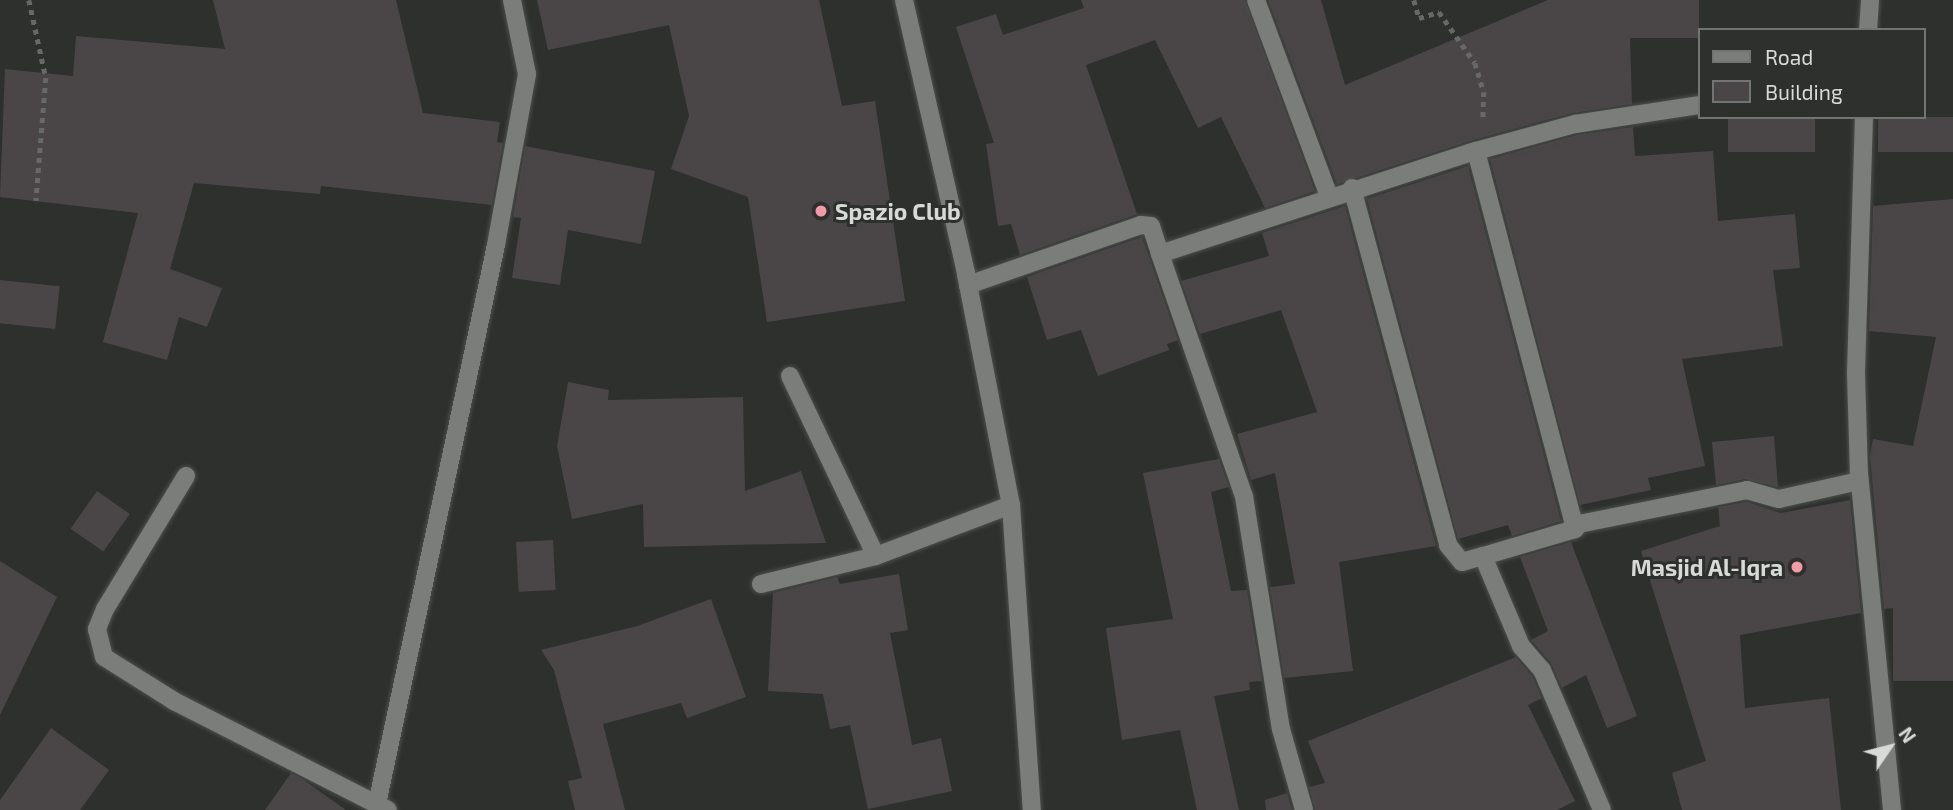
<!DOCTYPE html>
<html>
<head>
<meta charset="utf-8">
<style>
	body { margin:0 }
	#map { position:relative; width:1953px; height:810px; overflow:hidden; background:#2d302d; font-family:"Exo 2",sans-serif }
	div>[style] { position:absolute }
	.building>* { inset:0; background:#4a4647; transform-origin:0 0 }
	.path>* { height:4.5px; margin-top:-2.25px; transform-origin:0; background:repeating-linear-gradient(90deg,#676967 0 5px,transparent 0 10px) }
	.roads { filter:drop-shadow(0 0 2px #4c4e4c) drop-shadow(0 0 2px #4c4e4c) }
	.minor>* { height:18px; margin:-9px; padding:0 9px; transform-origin:9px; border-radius:9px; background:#7a7d7a }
	.dots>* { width:19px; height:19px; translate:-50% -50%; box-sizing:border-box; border:4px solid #2d302d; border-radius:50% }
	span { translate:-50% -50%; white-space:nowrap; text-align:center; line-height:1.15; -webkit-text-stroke:6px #2d302d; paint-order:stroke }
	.poi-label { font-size:23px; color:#d8dad8; font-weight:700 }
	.left { translate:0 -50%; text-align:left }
	.right { translate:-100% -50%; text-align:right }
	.legend { position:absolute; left:1698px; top:28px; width:228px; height:91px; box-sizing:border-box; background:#2d302d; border:2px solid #717471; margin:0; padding:9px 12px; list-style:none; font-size:21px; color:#d8dad8 }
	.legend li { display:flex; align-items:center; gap:14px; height:35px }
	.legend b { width:35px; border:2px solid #717471 }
	.north { position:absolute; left:1855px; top:712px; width:70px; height:70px; -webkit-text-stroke:5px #2d302d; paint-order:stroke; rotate:55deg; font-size:19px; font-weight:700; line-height:28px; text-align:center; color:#d8dad8 }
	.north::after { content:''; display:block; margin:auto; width:24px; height:32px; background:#d8dad8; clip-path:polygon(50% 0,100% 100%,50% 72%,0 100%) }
</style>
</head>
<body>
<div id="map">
	<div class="building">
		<i style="clip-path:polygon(213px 0,396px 0,423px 113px,500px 122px,497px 142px,503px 143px,492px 205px,321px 186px,320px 194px,194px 183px,170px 269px,222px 288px,207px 327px,179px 317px,167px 360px,103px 342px,138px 213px,0 197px,5px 69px,73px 76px,76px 36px,225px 49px)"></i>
		<i style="clip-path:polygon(537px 0,819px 0,842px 106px,875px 101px,905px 301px,767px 322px,748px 197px,671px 169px,689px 116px,669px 25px,548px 50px)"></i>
		<i style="clip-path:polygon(1081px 0,1245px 0,1315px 191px,1265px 208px,1221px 117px,1198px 128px,1155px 40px,1086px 65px,1137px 214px,1020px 255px,1011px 224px,998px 226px,986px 144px,994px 143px,956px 27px,996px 14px,1003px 35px,1084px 8px)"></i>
		<i style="clip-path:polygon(1268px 0,1321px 0,1345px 85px,1548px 0,1699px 0,1699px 38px,1630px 38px,1632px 104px,1572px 113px,1473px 140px,1337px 184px)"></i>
		<i style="left:1728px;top:117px;width:87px;height:35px"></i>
		<i style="left:1878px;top:117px;width:75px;height:35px"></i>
		<i style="clip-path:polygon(1633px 127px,1635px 156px,1713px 151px,1718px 221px,1795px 214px,1800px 268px,1773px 270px,1783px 346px,1682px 359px,1705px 466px,1648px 478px,1651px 490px,1580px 505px,1490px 159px,1577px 135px)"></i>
		<i style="clip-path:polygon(525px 146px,655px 171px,641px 244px,568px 230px,560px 285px,512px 278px,521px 218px,513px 217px)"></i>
		<i style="clip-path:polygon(1468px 166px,1561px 521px,1512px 536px,1508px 525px,1458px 539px,1367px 199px)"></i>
		<i style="clip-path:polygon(1953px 199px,1953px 681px,1893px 681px,1893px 608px,1884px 609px,1870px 456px,1873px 439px,1913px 446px,1936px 337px,1869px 331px,1873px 206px)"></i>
		<i style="clip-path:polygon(1345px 206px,1436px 546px,1339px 562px,1353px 671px,1284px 678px,1270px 587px,1295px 584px,1275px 473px,1251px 480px,1237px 434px,1317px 412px,1281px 310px,1200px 334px,1181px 281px,1269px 256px,1262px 233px)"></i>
		<i style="clip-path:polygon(1142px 237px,1178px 340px,1167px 344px,1169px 350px,1098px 376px,1081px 330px,1047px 340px,1027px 277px)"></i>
		<i style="left:0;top:280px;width:60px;height:43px;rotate:6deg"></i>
		<i style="clip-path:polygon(568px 382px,609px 390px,608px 400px,743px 397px,745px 491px,801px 471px,826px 543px,644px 547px,643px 504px,572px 519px,557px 446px)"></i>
		<i style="clip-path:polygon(1774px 436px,1778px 487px,1745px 479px,1716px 485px,1712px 442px)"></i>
		<i style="clip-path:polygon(1219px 459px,1229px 487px,1211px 492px,1231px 591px,1247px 590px,1262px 681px,1249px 682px,1250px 690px,1214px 696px,1239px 810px,1197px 810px,1180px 730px,1122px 740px,1106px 628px,1173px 619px,1143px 473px)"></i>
		<i style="left:97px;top:491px;width:40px;height:46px;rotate:35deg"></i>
		<i style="clip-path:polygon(1850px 500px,1861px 613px,1740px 635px,1745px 708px,1829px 698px,1841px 810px,1682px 810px,1672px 773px,1706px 761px,1641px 551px,1720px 526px,1718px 507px,1747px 502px,1781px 513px)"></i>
		<i style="left:553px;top:540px;width:50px;height:37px;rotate:87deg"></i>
		<i style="clip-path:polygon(1571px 542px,1637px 716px,1607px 728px,1586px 675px,1562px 688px,1551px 663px,1531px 640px,1548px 631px,1520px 557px)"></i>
		<i style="clip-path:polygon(0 561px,57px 597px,0 715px)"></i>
		<i style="clip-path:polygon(899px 574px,908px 630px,890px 633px,912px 745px,941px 738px,952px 791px,868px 809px,850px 725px,830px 729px,823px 694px,768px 691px,773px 593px,837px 577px,840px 584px)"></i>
		<i style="clip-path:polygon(711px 599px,746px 697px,687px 718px,681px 703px,603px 724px,625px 810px,575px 810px,568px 781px,582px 778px,554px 670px,541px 650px,637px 626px)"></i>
		<i style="clip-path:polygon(1516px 657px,1532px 676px,1542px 698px,1528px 705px,1575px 801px,1557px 810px,1315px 810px,1309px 787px,1325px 783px,1308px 741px)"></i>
		<i style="clip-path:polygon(51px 728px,109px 770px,80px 810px,0 810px,0 800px)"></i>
		<i style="clip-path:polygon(291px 773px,301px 778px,346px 810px,265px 810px)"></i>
		<i style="clip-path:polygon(1287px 793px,1292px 810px,1266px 810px,1265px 800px)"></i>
	</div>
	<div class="path">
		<i style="left:29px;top:0;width:80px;rotate:77.7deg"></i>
		<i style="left:46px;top:78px;width:123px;rotate:94.6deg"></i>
		<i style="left:1414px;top:0;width:19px;rotate:74deg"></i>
		<i style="left:1419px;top:18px;width:21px;rotate:-17deg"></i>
		<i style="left:1439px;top:12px;width:62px;rotate:54.8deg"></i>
		<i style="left:1475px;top:63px;width:30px;rotate:73deg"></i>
		<i style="left:1484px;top:92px;width:27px;rotate:92deg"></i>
	</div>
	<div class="roads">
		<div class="minor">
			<i style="left:904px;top:0;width:281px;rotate:77.2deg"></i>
			<i style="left:966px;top:274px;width:235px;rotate:79deg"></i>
			<i style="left:1011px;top:505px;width:306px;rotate:86.1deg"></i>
			<i style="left:1256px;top:0;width:209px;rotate:69.6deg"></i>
			<i style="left:1868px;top:30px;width:30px;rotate:-86deg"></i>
			<i style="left:1864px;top:117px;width:257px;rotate:91.8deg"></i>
			<i style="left:1856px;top:374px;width:99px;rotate:88.3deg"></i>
			<i style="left:1859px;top:473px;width:339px;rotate:84.4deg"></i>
			<i style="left:1476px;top:151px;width:391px;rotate:75.3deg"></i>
			<i style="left:1575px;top:529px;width:96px;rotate:163.6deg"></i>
			<i style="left:1352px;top:188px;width:370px;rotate:74.9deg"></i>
			<i style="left:1448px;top:545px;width:22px;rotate:51deg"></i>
			<i style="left:1462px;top:562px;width:22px;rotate:-16deg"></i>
			<i style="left:1483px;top:556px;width:98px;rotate:67.1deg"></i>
			<i style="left:1521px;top:646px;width:32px;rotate:49deg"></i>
			<i style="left:1542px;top:670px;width:152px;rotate:66.8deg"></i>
			<i style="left:1160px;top:254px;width:256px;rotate:70.9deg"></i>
			<i style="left:1244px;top:496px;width:236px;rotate:81deg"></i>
			<i style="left:1281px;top:729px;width:84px;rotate:74.1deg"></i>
			<i style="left:968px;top:285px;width:183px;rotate:-19.1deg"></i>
			<i style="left:1141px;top:225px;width:10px;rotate:6deg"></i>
			<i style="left:1151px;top:226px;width:29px;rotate:72deg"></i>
			<i style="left:1160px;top:254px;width:332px;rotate:-18.1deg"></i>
			<i style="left:1476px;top:151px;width:103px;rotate:-15.3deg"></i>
			<i style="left:1575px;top:124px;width:125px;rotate:-8.7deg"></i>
			<i style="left:790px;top:376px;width:199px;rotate:64.5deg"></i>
			<i style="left:186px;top:476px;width:156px;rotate:121.3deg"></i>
			<i style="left:105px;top:609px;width:22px;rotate:112deg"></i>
			<i style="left:97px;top:629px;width:29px;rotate:76deg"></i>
			<i style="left:104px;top:657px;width:83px;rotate:32.2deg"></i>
			<i style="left:174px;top:701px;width:240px;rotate:27deg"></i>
			<i style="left:1574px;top:525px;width:177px;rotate:-11.4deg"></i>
			<i style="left:1747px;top:490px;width:33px;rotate:16deg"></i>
			<i style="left:1779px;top:499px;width:82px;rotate:-12.7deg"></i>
			<i style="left:761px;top:584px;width:118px;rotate:-13.7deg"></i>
			<i style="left:876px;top:556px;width:144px;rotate:-20.7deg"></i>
			<i style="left:377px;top:804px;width:572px;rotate:-77.98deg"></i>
			<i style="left:496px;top:245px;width:174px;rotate:-79.7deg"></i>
			<i style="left:527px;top:74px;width:76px;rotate:-101.5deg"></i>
		</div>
	</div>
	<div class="dots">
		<i style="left:821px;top:211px;background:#f39aa8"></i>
		<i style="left:1797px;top:567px;background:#f39aa8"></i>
	</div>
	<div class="poi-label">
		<span class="left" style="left:835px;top:211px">Spazio Club</span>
		<span class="right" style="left:1783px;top:567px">Masjid Al-Iqra</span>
	</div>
	<ul class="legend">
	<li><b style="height:9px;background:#7a7d7a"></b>Road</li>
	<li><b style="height:19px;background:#4a4647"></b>Building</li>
	</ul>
	<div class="north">N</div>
</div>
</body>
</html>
